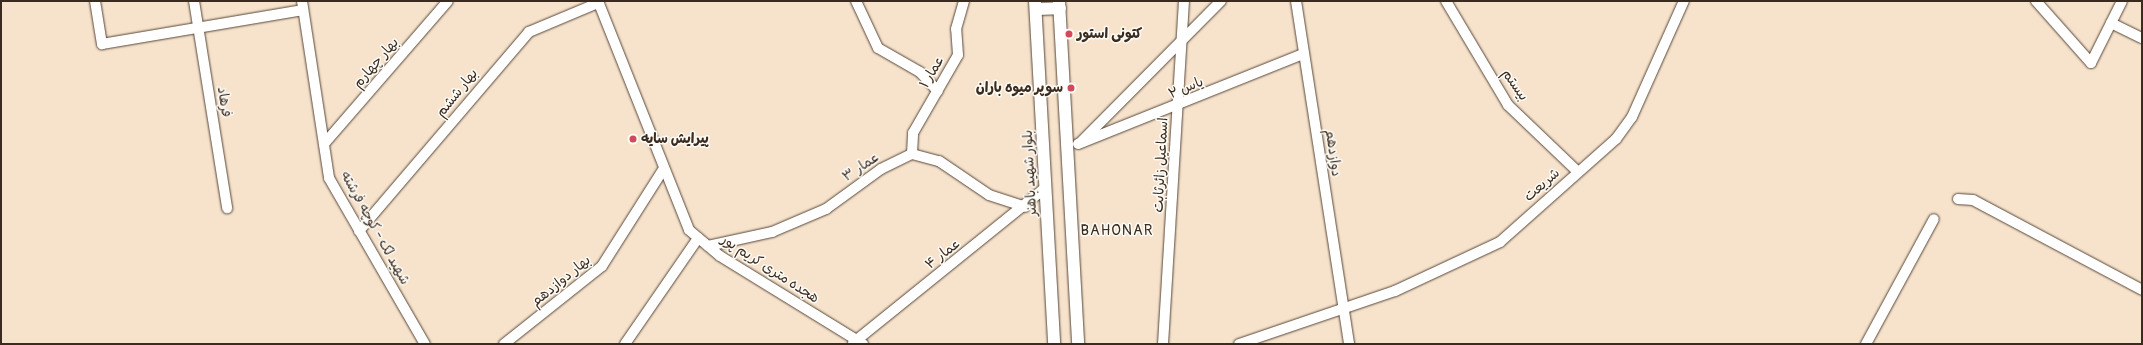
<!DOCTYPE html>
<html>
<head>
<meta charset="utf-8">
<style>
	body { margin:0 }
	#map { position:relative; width:2143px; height:345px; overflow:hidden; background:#f7e3cc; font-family:Pangolin,"Playpen Sans Arabic",sans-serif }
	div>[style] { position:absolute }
	.roads { filter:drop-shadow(0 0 1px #574638) drop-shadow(0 0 1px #574638) }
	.minor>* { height:10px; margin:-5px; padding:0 5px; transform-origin:5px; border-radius:5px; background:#fff }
	.tertiary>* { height:12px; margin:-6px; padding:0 6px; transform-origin:6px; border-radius:6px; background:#fff }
	.dots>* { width:11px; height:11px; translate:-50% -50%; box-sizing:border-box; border:2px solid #fdfcf7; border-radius:50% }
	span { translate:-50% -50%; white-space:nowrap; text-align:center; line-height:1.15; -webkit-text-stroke:3px #fdfcf7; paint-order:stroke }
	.poi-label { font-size:14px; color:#3b2a1e; font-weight:700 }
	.left { translate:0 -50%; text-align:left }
	.right { translate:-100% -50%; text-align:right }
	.street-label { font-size:14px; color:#3b2a1e }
	.neighbourhood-label { font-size:15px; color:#3b2a1e; letter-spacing:1px }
	.frame { position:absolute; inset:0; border:2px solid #3b2a1e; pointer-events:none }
</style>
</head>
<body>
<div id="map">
	<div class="roads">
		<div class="minor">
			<i style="left:95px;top:1px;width:44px;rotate:80.8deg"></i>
			<i style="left:102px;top:44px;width:204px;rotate:-9.6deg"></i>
			<i style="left:194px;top:1px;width:210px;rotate:80.9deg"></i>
			<i style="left:302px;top:1px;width:179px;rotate:81.3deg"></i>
			<i style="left:329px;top:178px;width:192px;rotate:60deg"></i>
			<i style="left:598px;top:1px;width:246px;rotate:68.3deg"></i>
			<i style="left:689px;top:230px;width:40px;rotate:40deg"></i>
			<i style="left:720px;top:256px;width:168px;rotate:31.6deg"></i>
			<i style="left:856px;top:1px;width:52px;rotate:64.9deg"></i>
			<i style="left:878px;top:48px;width:48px;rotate:29.7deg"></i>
			<i style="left:920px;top:72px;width:26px;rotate:47deg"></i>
			<i style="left:1296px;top:1px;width:347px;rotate:81.2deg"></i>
			<i style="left:1446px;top:1px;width:121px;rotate:59.2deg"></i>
			<i style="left:1508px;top:105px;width:95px;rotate:43.7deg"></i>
			<i style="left:2036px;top:1px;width:83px;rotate:48.4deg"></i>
			<i style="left:2091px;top:63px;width:69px;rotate:-63.4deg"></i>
			<i style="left:2111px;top:23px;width:34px;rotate:26deg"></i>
			<i style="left:1080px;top:143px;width:200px;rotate:-45.2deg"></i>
			<i style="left:324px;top:144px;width:189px;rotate:-49.1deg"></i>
			<i style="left:1078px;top:144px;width:242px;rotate:-21.8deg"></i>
			<i style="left:912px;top:154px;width:21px;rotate:-87deg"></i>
			<i style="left:913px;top:133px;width:90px;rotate:-60deg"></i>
			<i style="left:958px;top:55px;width:26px;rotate:-94deg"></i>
			<i style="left:956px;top:29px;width:29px;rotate:-74deg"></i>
			<i style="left:1958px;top:199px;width:15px;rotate:4deg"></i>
			<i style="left:1973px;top:200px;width:191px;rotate:28deg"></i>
			<i style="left:359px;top:231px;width:262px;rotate:-49.5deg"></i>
			<i style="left:529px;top:32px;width:75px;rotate:-22.8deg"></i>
			<i style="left:708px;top:246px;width:66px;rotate:-12.3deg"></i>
			<i style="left:772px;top:232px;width:59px;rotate:-23.1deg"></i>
			<i style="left:826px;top:209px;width:68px;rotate:-36deg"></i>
			<i style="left:881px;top:169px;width:34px;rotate:-26deg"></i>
			<i style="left:912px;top:154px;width:28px;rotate:15deg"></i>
			<i style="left:939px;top:161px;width:60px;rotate:34.2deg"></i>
			<i style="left:989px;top:195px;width:38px;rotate:18deg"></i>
			<i style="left:853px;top:343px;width:248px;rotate:-38.9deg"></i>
			<i style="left:504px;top:344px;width:125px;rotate:-38.5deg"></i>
			<i style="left:602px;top:266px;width:114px;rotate:-57.6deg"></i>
			<i style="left:625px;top:344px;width:129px;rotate:-55.4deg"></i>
			<i style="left:1163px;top:344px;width:344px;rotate:-86.5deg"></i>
			<i style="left:1239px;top:344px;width:165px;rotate:-18.8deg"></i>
			<i style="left:1395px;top:291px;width:116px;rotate:-25deg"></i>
			<i style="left:1500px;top:242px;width:155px;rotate:-41.6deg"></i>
			<i style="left:1616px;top:139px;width:27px;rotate:-54deg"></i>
			<i style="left:1632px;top:117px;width:127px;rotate:-65.9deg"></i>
			<i style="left:1866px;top:344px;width:142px;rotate:-61.5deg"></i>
		</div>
		<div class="tertiary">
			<i style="left:1035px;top:1px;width:344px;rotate:86.8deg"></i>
			<i style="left:1059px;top:1px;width:344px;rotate:86.8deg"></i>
			<i style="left:1036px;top:9px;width:24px;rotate:-2deg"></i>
		</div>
	</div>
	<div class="dots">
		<i style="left:1069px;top:34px;background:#d1495b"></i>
		<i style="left:1071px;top:88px;background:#d1495b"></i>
		<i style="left:633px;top:139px;background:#d1495b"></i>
	</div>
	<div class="poi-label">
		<span class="left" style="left:1077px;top:34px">کتونی استور</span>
		<span class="right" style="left:1063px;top:88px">سوپر میوه باران</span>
		<span class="left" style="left:641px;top:139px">پیرایش سایه</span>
	</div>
	<div class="street-label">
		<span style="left:376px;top:63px;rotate:-49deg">بهار چهارم</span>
		<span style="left:932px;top:72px;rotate:-60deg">عمار ۱</span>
		<span style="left:1515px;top:85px;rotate:55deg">بیستم</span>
		<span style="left:1186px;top:88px;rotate:-22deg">یاس ۲</span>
		<span style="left:457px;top:93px;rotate:-51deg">بهار ششم</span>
		<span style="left:224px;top:102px;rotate:81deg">فرهاد</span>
		<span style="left:1333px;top:153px;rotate:82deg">دوازدهم</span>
		<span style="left:1161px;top:165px;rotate:-87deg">اسماعیل زائرثابت</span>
		<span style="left:861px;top:167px;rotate:-34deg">عمار ۳</span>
		<span style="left:1030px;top:173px;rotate:-93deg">بلوار شهید باهنر</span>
		<span style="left:1542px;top:185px;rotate:-41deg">شریعت</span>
		<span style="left:375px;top:228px;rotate:61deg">شهید لک - کوچه فرشته</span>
		<span style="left:943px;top:254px;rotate:-38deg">عمار ۴</span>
		<span style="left:770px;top:269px;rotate:33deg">هجده متری کریم پور</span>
		<span style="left:561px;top:281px;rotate:-39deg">بهار دوازدهم</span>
	</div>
	<div class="neighbourhood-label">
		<span style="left:1117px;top:231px">BAHONAR</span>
	</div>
	<div class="frame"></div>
</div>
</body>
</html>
